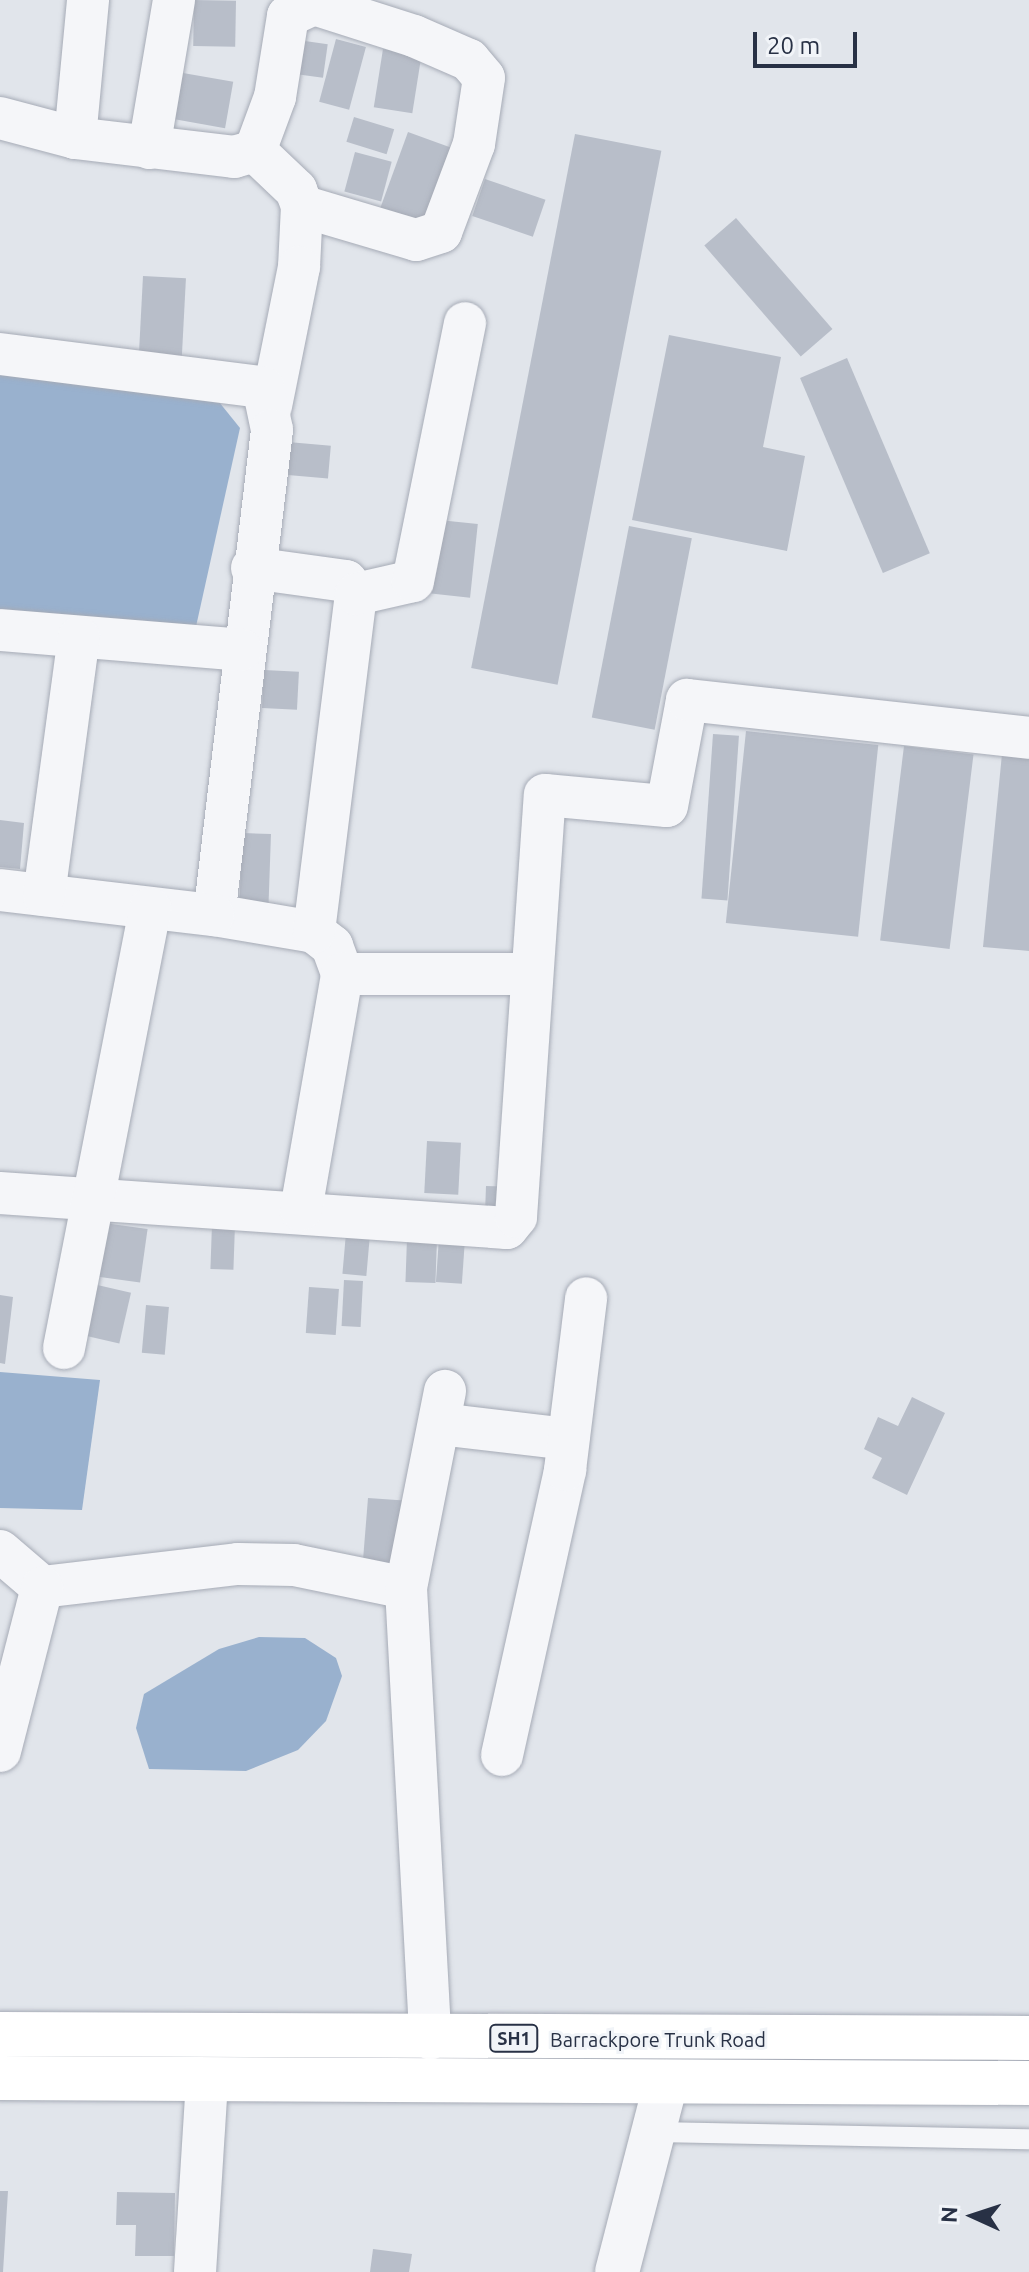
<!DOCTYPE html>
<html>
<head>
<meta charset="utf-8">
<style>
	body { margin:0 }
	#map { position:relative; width:1029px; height:2272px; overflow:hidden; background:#e1e5eb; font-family:Ubuntu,sans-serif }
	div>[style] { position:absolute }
	.water>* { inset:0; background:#99b1ce }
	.building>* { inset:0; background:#b8bec9; transform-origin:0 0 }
	.roads { filter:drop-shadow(0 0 2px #a6abb6) drop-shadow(0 0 2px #a6abb6) }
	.service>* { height:20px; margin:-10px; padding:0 10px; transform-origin:10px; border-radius:10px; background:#f5f6f9 }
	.minor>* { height:42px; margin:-21px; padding:0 21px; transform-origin:21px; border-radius:21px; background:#f5f6f9 }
	.tertiary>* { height:44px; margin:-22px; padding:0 22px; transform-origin:22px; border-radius:22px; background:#f5f6f9 }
	.primary>* { height:44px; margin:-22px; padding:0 22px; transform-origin:22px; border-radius:22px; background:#fff }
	span { translate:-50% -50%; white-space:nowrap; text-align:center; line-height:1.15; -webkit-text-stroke:6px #f1f4f8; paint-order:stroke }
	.shield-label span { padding:2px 6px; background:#f1f4f8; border:2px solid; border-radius:6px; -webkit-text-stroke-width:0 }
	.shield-label { font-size:18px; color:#283145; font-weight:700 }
	.street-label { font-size:20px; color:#283145 }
	.north { position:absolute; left:933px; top:2176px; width:80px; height:80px; -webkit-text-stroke:6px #f1f4f8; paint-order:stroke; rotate:273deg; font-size:22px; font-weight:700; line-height:32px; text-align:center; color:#283145 }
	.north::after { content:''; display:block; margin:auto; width:28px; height:36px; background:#283145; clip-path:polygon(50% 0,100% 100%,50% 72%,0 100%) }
	.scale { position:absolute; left:753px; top:32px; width:104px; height:36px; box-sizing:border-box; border:4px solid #283145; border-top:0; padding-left:10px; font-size:24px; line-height:28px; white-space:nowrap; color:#283145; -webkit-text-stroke:6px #f1f4f8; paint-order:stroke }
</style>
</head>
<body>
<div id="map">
	<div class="water">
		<i style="clip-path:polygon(0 374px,211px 392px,240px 428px,195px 631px,0 614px)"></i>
		<i style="clip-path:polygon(0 1372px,100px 1380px,82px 1510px,0 1508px)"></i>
		<i style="clip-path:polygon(259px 1637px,305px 1638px,336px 1658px,342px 1676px,326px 1721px,298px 1750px,246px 1771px,149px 1769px,136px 1728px,144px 1694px,219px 1649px)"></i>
	</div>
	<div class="building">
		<i style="left:194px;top:0;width:42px;height:46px;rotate:1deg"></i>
		<i style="left:336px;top:39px;width:31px;height:65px;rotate:15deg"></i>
		<i style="left:298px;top:40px;width:30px;height:34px;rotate:8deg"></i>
		<i style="left:383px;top:49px;width:39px;height:59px;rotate:9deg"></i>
		<i style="left:183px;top:73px;width:51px;height:47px;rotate:10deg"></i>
		<i style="left:354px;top:117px;width:42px;height:26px;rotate:17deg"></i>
		<i style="left:408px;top:132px;width:52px;height:85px;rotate:20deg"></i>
		<i style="left:575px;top:134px;width:88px;height:544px;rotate:11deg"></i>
		<i style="left:355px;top:152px;width:38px;height:41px;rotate:15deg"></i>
		<i style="left:485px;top:179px;width:64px;height:39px;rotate:19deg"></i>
		<i style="left:736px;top:218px;width:147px;height:42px;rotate:49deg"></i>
		<i style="left:143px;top:276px;width:43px;height:82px;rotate:3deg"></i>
		<i style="clip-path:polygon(669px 335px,781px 357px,763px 447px,805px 456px,787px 551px,632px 520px)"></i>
		<i style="left:847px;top:358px;width:212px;height:51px;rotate:67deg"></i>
		<i style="left:288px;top:442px;width:43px;height:33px;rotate:5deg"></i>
		<i style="left:439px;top:520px;width:39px;height:74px;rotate:6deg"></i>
		<i style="left:629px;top:526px;width:64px;height:195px;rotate:11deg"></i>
		<i style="left:264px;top:670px;width:35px;height:38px;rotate:3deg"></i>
		<i style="left:746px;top:731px;width:133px;height:193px;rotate:6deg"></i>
		<i style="left:713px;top:734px;width:26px;height:165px;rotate:4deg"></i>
		<i style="left:904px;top:746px;width:70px;height:196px;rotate:7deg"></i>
		<i style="clip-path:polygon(1002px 754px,1029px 757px,1029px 951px,983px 947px)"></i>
		<i style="clip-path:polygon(0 820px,24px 823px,20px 869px,0 867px)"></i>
		<i style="left:242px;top:833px;width:29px;height:75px;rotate:2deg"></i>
		<i style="left:427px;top:1141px;width:34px;height:52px;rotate:3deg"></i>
		<i style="left:486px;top:1186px;width:24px;height:26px;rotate:2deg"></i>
		<i style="left:104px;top:1223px;width:44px;height:54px;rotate:8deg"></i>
		<i style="left:212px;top:1224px;width:23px;height:45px;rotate:2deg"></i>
		<i style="left:346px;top:1233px;width:24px;height:41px;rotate:5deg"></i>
		<i style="left:407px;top:1238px;width:30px;height:44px;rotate:2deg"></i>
		<i style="left:439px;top:1238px;width:26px;height:44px;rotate:4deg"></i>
		<i style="left:344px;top:1280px;width:19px;height:46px;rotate:3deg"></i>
		<i style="left:93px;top:1284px;width:39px;height:52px;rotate:13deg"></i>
		<i style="left:309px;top:1287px;width:30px;height:46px;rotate:4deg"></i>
		<i style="clip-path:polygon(0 1295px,13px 1297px,5px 1364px,0 1363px)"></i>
		<i style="left:146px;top:1305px;width:23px;height:48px;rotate:5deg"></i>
		<i style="clip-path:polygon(912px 1397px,945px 1413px,907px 1495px,872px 1478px,882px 1458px,864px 1449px,878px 1417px,898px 1426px)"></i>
		<i style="clip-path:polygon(368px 1498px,411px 1501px,398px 1567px,363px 1560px)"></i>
		<i style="clip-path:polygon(0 2191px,8px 2191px,3px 2272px,0 2272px)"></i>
		<i style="clip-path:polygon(117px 2192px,175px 2193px,174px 2256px,135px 2256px,136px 2225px,116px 2225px)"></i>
		<i style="clip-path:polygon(373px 2249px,412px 2254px,409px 2272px,370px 2272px)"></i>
	</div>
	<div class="roads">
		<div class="service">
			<i style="left:653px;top:2132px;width:376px;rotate:1.1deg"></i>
		</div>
		<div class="minor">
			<i style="left:0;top:118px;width:78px;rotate:14.9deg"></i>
			<i style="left:75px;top:138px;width:160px;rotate:6.8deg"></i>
			<i style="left:234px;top:157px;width:22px;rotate:-16deg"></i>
			<i style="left:255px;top:151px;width:58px;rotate:-69.7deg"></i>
			<i style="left:275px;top:97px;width:82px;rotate:-80.9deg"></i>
			<i style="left:288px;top:16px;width:29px;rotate:-25deg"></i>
			<i style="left:314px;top:4px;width:105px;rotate:17.7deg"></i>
			<i style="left:414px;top:36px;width:60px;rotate:23.6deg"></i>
			<i style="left:469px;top:60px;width:23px;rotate:50deg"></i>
			<i style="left:484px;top:78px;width:67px;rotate:98.6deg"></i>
			<i style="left:474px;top:144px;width:94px;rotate:110.6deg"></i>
			<i style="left:441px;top:232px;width:26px;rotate:162deg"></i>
			<i style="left:416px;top:240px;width:119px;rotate:-163.4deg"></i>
			<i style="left:75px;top:138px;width:139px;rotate:-84.6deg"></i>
			<i style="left:149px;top:148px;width:150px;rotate:-80.4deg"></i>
			<i style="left:255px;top:151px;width:57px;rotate:43.6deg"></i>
			<i style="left:296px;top:190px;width:17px;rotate:69deg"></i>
			<i style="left:302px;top:206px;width:61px;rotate:92.8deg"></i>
			<i style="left:299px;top:267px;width:142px;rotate:101.4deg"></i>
			<i style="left:0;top:354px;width:265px;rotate:7.2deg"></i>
			<i style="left:263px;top:387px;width:44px;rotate:78.2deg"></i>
			<i style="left:272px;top:430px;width:488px;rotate:96.8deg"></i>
			<i style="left:214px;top:915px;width:101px;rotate:9.6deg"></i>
			<i style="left:314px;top:932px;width:23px;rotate:38deg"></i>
			<i style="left:332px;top:946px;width:30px;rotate:70deg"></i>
			<i style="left:252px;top:568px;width:95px;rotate:7.9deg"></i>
			<i style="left:346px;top:581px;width:16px;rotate:52deg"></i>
			<i style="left:356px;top:594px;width:341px;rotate:97.1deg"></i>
			<i style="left:356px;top:594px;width:58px;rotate:-12.8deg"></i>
			<i style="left:413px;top:581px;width:263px;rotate:-78.6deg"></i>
			<i style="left:0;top:630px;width:242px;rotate:4.7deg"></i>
			<i style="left:0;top:890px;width:215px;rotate:6.7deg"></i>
			<i style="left:44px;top:895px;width:260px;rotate:-82.3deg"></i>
			<i style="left:0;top:1193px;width:508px;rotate:3.95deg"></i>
			<i style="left:507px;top:1228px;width:14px;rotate:-51deg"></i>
			<i style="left:516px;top:1217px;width:423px;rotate:-86.1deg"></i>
			<i style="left:545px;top:795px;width:122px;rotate:5.2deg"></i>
			<i style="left:667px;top:806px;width:108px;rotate:-79.3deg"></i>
			<i style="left:687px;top:700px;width:344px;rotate:6.3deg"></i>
			<i style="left:301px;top:1210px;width:240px;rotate:-80.1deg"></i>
			<i style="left:342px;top:974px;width:187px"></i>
			<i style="left:64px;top:1348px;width:448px;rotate:-78.9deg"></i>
			<i style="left:440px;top:1424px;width:129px;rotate:6.7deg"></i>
			<i style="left:0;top:1551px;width:55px;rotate:40.6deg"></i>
			<i style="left:42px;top:1587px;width:197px;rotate:-6.7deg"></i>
			<i style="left:238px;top:1564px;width:56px;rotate:1deg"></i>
			<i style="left:294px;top:1565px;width:114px;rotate:11.6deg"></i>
			<i style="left:406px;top:1588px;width:451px;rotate:86.9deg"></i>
			<i style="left:406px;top:1588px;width:201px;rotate:-78.8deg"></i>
			<i style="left:0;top:1751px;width:169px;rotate:-75.6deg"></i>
			<i style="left:502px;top:1755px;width:292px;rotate:-77.5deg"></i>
			<i style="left:565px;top:1470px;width:173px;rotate:-83deg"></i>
			<i style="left:195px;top:2272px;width:192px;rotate:-86.4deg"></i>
		</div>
		<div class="tertiary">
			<i style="left:617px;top:2272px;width:196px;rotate:-75.5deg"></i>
		</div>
		<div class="primary">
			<i style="left:0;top:2034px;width:1029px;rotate:0.22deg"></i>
			<i style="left:0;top:2078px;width:1029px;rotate:0.28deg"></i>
		</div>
	</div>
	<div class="shield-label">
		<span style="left:514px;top:2038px">SH1</span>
	</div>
	<div class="street-label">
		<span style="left:658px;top:2039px">Barrackpore Trunk Road</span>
	</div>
	<div class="north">N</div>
	<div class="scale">20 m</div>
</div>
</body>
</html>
